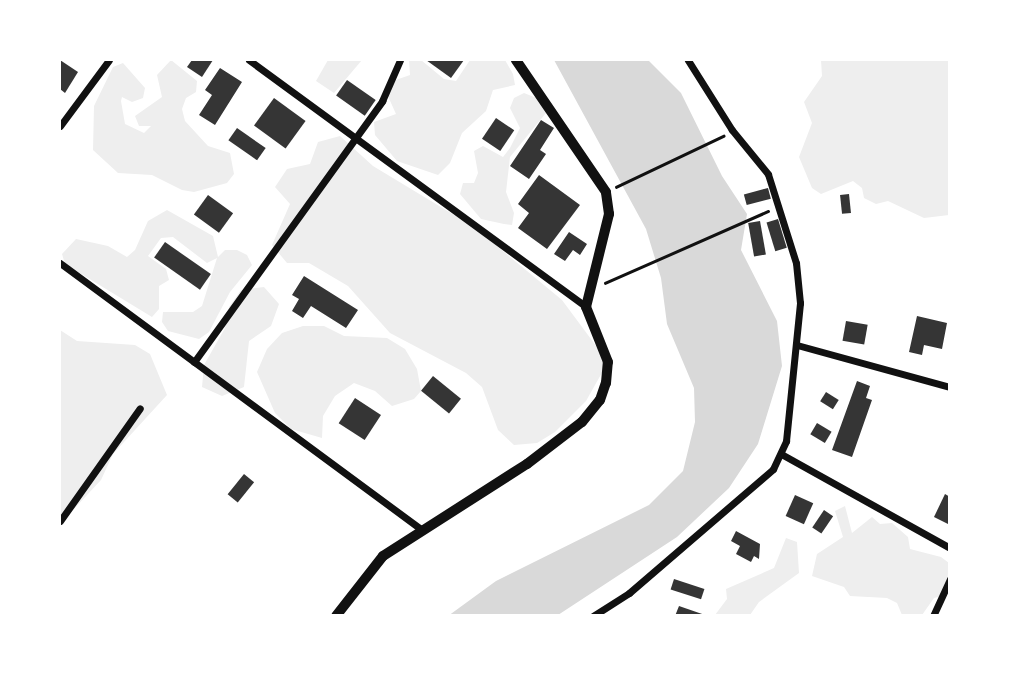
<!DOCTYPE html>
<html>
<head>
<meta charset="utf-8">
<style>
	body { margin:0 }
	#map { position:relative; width:1009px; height:675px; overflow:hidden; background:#fff; font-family:Signika,sans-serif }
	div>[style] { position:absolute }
	.green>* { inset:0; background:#eee }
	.water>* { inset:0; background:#d9d9d9 }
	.building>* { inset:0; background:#353535; transform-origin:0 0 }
	.path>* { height:2.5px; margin:-1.25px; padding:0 1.25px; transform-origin:1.25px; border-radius:1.25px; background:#111 }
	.minor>* { height:7px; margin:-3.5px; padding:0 3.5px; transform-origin:3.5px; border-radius:3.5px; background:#111 }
	.tertiary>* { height:10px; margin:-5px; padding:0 5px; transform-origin:5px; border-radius:5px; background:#111 }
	span { translate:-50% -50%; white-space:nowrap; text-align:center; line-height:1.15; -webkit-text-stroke:5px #fff; paint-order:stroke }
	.frame { position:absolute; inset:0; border:61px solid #fff; pointer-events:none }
</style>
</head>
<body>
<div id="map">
	<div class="green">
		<i style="clip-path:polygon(171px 60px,197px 81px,196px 92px,186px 98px,182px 109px,185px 121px,208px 146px,230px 153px,234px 174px,227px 183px,194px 192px,182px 190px,152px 175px,118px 173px,93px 150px,94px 106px,113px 67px,123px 63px,145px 88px,143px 98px,132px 102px,122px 97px,121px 101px,125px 124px,144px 133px,151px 126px,139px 126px,135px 116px,162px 97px,157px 75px)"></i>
		<i style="clip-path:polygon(328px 60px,362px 60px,334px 93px,316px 81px)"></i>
		<i style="clip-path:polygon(409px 60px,421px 60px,444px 79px,456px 81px,470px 60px,505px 60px,513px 74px,515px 85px,493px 90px,486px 111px,462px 133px,450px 163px,438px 175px,397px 161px,375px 135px,374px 122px,396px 114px,387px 94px,390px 82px,410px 75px)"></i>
		<i style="clip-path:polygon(821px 60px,949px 60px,949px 215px,924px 218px,888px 201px,876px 204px,864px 198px,862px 188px,853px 181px,821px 194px,812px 188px,799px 157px,812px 123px,804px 102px,822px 76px)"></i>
		<i style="clip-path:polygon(524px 93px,544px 101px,546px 113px,510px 157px,506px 192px,514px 213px,512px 225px,504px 224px,481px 219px,460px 194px,463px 183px,474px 183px,478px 173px,474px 151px,483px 146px,503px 157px,510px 148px,520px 128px,510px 108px,514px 98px)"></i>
		<i style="clip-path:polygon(340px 136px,373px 166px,474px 227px,562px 300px,608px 362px,586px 401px,555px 432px,537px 443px,514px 445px,498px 430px,482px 387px,466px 373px,390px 333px,348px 286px,309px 263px,287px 263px,272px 245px,290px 204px,275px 187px,287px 169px,310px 164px,318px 142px)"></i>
		<i style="clip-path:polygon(167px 210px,213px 236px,218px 257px,225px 250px,237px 250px,247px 255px,252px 265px,230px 292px,209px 332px,199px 339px,168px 331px,162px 322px,163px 312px,193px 312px,202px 306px,217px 258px,207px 263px,173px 237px,161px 238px,148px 256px,166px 269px,169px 280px,159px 286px,159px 309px,152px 317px,65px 264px,62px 254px,76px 239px,108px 246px,127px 257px,135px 250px,148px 221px)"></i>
		<i style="clip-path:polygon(264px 287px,279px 304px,271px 326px,249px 341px,244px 387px,222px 396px,202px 387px,204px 365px,225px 328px,229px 307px,241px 290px)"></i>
		<i style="clip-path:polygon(303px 326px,324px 326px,344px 336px,387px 338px,405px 349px,417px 369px,421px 391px,414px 399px,392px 406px,375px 391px,354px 383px,335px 396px,323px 416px,322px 438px,291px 429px,275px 413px,257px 372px,267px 349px,282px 333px)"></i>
		<i style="clip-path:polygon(60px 330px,77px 341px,135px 345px,150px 354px,167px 395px,113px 454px,101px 480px,60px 524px)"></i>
		<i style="clip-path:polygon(845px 506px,852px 533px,872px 517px,880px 524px,892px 523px,908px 537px,910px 549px,941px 557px,949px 563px,946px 595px,934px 598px,922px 615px,902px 615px,897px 603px,887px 598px,850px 596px,844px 587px,812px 576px,817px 554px,843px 537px,835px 511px)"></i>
		<i style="clip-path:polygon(786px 538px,797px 542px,799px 573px,759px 602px,750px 615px,715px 615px,727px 599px,726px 589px,774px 568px)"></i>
	</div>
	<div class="water">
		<i style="clip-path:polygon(554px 60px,648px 60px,681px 93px,722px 176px,747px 214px,741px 250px,777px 321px,782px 366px,758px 444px,729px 488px,677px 537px,558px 615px,448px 616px,496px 581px,649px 505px,683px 471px,695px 422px,694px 388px,667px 324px,661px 278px,646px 229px)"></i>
	</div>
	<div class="building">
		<i style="clip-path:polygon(60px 60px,78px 72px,65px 93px,60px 89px)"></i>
		<i style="clip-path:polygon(192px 60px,213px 60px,202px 77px,187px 67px)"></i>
		<i style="clip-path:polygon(426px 60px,464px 60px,451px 78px)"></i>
		<i style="clip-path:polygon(220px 68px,242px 82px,215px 125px,199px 115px,212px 95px,205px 90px)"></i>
		<i style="left:347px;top:80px;width:35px;height:19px;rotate:35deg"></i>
		<i style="left:274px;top:98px;width:39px;height:34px;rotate:36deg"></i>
		<i style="left:496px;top:118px;width:22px;height:25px;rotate:34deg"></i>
		<i style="clip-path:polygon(541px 120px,554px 128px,540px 150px,546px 154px,529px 179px,510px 166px)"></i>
		<i style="left:237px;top:128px;width:35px;height:15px;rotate:35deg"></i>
		<i style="clip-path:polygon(539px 175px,580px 205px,547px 249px,518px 228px,529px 213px,518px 204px)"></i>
		<i style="left:768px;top:188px;width:11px;height:25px;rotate:75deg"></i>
		<i style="left:849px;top:194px;width:19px;height:9px;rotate:84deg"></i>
		<i style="left:208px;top:195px;width:31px;height:24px;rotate:36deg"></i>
		<i style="left:778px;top:219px;width:30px;height:12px;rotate:73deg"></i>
		<i style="left:760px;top:221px;width:34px;height:12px;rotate:80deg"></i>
		<i style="clip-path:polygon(569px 232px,587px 244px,580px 255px,573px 250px,565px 261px,554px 254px)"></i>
		<i style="left:165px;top:242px;width:56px;height:19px;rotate:35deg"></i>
		<i style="clip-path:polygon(304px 276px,358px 310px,346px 328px,311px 306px,303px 318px,292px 311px,299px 299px,292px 295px)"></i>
		<i style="clip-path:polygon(917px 316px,947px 323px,942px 349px,924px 345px,922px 355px,909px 352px)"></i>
		<i style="left:846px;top:321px;width:22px;height:20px;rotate:10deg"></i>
		<i style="left:433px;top:376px;width:36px;height:19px;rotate:39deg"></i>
		<i style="clip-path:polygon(857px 381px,870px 386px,866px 398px,872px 400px,852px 457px,832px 450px)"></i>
		<i style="left:826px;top:392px;width:15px;height:11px;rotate:32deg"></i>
		<i style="left:355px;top:398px;width:31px;height:30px;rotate:33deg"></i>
		<i style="left:817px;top:423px;width:17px;height:13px;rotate:31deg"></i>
		<i style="left:244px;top:474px;width:13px;height:26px;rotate:39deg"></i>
		<i style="clip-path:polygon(945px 494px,950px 497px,950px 525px,934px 517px)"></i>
		<i style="left:795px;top:495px;width:20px;height:23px;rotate:24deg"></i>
		<i style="left:824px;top:510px;width:11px;height:21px;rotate:34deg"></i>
		<i style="clip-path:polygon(736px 531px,760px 544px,759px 559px,754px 556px,751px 562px,736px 554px,740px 546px,731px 541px)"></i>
		<i style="left:674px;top:579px;width:32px;height:11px;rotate:18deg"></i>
		<i style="clip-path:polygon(679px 606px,705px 615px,705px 616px,675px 616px)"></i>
	</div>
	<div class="path">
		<i style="left:616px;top:187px;width:119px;rotate:-25.5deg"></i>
		<i style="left:605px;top:283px;width:178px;rotate:-23.8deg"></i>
	</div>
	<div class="minor">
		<i style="left:249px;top:60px;width:418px;rotate:36.2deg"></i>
		<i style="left:60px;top:126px;width:82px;rotate:-53.4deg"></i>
		<i style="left:60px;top:263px;width:448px;rotate:36.4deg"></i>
		<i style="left:797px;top:345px;width:159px;rotate:15.4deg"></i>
		<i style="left:194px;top:362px;width:322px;rotate:-54.2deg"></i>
		<i style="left:382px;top:101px;width:45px;rotate:-66.3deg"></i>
		<i style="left:783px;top:455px;width:191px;rotate:29.1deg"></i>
		<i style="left:60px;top:521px;width:138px;rotate:-54.7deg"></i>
		<i style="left:593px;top:616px;width:43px;rotate:-32.6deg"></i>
		<i style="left:629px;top:593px;width:190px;rotate:-40.7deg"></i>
		<i style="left:773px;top:469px;width:31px;rotate:-65deg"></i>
		<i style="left:786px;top:441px;width:139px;rotate:-84.2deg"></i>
		<i style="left:800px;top:303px;width:40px;rotate:-95.7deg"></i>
		<i style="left:796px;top:263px;width:93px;rotate:-107.5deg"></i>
		<i style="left:768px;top:174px;width:57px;rotate:-129.3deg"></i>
		<i style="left:732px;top:130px;width:83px;rotate:-122.2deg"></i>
		<i style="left:933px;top:616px;width:41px;rotate:-65.3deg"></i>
	</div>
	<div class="tertiary">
		<i style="left:336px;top:616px;width:76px;rotate:-51.9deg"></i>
		<i style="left:383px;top:556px;width:171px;rotate:-32.6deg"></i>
		<i style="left:527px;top:464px;width:69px;rotate:-37.4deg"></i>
		<i style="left:582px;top:422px;width:28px;rotate:-51deg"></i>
		<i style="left:600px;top:400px;width:18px;rotate:-71deg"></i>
		<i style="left:606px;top:383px;width:21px;rotate:-85deg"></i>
		<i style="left:608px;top:362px;width:59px;rotate:-111.8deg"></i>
		<i style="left:586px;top:307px;width:96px;rotate:-76.1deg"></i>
		<i style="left:609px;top:214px;width:22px;rotate:-98deg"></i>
		<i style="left:606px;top:192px;width:160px;rotate:-124.3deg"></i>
	</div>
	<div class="frame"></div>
</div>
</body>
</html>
